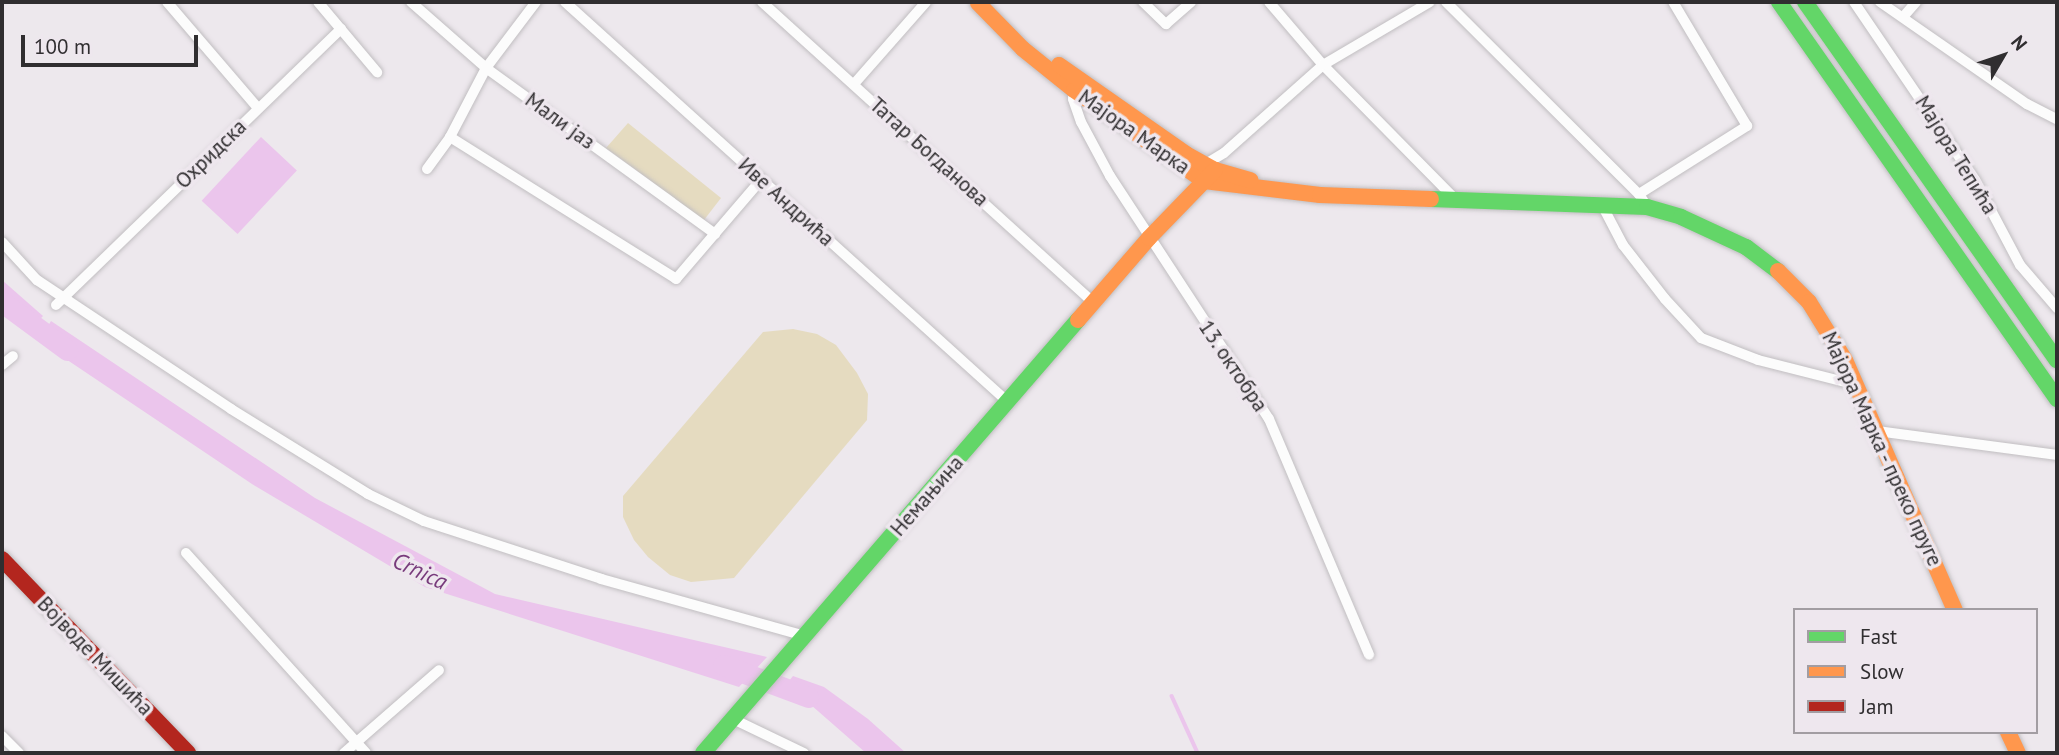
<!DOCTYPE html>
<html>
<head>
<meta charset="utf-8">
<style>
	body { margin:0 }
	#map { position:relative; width:2059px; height:755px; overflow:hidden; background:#ede8ed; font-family:"PT Sans",sans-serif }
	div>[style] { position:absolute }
	.green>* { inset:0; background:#e5dbc0 }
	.water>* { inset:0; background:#ebc5ec; transform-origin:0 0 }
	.stream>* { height:3.5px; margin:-1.75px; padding:0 1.75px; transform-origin:1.75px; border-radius:1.75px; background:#ebc5ec }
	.river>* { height:21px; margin:-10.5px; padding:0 10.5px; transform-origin:10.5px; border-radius:10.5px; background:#ebc5ec }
	.roads { filter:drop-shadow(0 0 2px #c1bec1) drop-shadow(0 0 2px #c1bec1) }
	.street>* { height:10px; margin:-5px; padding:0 5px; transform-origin:5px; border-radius:5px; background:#fcfcfc }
	.fast>* { height:16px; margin:-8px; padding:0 8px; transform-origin:8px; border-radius:8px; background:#63d668 }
	.slow>* { height:16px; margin:-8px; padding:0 8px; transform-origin:8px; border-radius:8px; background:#ff974d }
	.jam>* { height:16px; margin:-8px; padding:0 8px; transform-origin:8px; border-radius:8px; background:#b3261e }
	span { translate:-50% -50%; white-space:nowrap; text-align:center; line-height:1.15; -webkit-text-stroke:7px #eee7ee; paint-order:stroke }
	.street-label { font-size:21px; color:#302e30 }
	.water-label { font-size:23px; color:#783b7c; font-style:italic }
	.frame { position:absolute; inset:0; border:4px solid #302e30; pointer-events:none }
	.legend { position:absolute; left:1793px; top:608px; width:245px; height:126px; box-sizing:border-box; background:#eee7ee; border:2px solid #a29da2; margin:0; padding:9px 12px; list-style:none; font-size:21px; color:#302e30 }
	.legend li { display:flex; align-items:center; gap:14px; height:35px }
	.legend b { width:35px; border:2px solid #a29da2 }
	.north { position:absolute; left:1968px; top:21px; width:70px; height:70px; -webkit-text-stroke:5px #eee7ee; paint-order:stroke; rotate:51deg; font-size:19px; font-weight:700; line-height:28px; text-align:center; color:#302e30 }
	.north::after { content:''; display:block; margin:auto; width:24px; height:32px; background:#302e30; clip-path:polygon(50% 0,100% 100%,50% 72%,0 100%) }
	.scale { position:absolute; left:21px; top:35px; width:177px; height:32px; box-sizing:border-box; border:4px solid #302e30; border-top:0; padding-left:9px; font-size:21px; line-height:24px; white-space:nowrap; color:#302e30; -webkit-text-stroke:5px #eee7ee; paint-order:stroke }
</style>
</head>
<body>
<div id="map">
	<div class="green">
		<i style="clip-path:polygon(628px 123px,721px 198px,704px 220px,606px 148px)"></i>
		<i style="clip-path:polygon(793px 329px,817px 334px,836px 345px,857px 373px,868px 394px,867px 420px,734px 578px,691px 582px,670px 575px,648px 557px,634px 540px,623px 517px,623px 496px,763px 332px)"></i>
	</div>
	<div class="water">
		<i style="left:261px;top:137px;width:49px;height:87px;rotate:43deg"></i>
		<i style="clip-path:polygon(2px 280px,43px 316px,27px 333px,2px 312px)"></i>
		<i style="clip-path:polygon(51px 321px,315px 498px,495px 594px,767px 657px,739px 687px,425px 587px,252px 484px,39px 341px)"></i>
		<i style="clip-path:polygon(793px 676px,824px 687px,868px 719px,906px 753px,866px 753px,811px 705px,780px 692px)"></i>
	</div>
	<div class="stream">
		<i style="left:1172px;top:696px;width:63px;rotate:65.5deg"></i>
	</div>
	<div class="river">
		<i style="left:2px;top:302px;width:81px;rotate:36.4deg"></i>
		<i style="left:723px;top:665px;width:91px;rotate:20.6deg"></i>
	</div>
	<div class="roads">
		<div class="street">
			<i style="left:167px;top:2px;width:140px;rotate:49.4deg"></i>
			<i style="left:318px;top:2px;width:92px;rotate:49.9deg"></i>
			<i style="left:411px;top:2px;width:100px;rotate:41.3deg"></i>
			<i style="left:486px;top:68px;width:283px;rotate:35.9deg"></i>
			<i style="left:565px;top:2px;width:597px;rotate:42.08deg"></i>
			<i style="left:762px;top:2px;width:448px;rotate:42.2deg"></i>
			<i style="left:1143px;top:2px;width:32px;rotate:44deg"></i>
			<i style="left:1166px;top:24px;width:33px;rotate:-41deg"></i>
			<i style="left:1269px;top:2px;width:83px;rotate:49.4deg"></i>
			<i style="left:1323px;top:65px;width:187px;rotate:45.4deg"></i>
			<i style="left:1446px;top:2px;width:272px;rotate:44.9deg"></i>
			<i style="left:1639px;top:194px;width:15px;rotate:58deg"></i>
			<i style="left:1854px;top:2px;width:215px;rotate:55.8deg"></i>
			<i style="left:1975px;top:180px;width:96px;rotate:62.1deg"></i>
			<i style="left:2020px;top:265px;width:57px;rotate:49.3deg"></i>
			<i style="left:1880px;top:2px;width:179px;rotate:34.8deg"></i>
			<i style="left:2027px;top:104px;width:34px;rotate:27deg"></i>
			<i style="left:1903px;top:17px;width:20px;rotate:-49deg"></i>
			<i style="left:854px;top:84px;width:109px;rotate:-48.7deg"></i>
			<i style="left:1074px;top:90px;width:9px;rotate:96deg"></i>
			<i style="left:1073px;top:99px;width:24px;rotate:71deg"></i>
			<i style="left:1081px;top:122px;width:61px;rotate:61.8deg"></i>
			<i style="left:1110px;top:176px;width:290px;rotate:56.8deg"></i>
			<i style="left:1269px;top:419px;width:256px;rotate:67deg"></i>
			<i style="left:450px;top:137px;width:267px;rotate:32.1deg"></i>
			<i style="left:676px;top:279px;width:130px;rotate:-49.4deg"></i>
			<i style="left:1204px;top:165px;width:23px;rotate:-31deg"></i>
			<i style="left:1224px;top:153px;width:132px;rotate:-41.6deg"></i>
			<i style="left:1323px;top:65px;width:124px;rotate:-30.5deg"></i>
			<i style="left:427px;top:169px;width:39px;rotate:-54deg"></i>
			<i style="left:450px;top:137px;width:78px;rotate:-62.4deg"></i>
			<i style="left:486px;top:68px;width:83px;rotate:-52.9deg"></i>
			<i style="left:1639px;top:194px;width:128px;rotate:-32.2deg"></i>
			<i style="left:1747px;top:126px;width:144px;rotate:-120.8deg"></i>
			<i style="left:1602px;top:205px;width:45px;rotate:62.3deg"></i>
			<i style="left:1623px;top:245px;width:68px;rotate:52.1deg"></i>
			<i style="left:1665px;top:299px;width:53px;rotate:47.3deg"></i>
			<i style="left:1701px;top:338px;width:61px;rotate:21.1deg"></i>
			<i style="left:1758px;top:360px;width:102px;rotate:14.2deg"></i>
			<i style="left:2px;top:242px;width:52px;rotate:47.4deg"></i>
			<i style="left:37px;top:280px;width:233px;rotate:33.6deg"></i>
			<i style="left:231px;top:409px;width:161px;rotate:31.8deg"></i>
			<i style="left:368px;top:494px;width:62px;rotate:25.7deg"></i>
			<i style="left:424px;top:521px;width:186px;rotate:18.1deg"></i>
			<i style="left:601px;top:579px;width:212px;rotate:15.6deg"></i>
			<i style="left:56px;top:305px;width:397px;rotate:-44.1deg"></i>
			<i style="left:2px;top:365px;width:14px;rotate:-39deg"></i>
			<i style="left:1877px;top:431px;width:182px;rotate:7.6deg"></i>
			<i style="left:186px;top:553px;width:269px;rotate:48deg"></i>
			<i style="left:733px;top:719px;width:79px;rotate:25.6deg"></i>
			<i style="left:2px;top:736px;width:24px;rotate:45deg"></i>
			<i style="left:344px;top:753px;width:126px;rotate:-41.1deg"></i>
		</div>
		<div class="fast">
			<i style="left:1779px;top:2px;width:485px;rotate:55deg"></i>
			<i style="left:1805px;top:2px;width:438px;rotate:54.9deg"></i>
			<i style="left:1431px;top:199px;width:216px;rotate:2.1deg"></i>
			<i style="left:1647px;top:207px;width:35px;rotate:16deg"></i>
			<i style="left:1681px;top:217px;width:72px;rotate:24.8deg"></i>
			<i style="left:1746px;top:247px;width:40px;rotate:37deg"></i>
			<i style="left:703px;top:753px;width:573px;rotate:-49.11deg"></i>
		</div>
		<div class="slow">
			<i style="left:978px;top:3px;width:64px;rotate:45.6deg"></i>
			<i style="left:1023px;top:49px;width:65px;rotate:38.8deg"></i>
			<i style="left:1074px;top:90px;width:159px;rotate:35deg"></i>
			<i style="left:1204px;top:181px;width:117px;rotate:6.9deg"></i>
			<i style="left:1320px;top:195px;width:111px;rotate:2.1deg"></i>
			<i style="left:1059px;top:65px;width:155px;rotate:35deg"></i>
			<i style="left:1186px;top:154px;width:33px;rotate:29deg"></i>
			<i style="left:1215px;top:170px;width:37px;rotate:16deg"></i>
			<i style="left:1778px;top:271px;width:44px;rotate:45deg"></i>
			<i style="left:1809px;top:302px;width:68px;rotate:58.2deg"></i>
			<i style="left:1845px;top:360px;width:273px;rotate:66.3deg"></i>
			<i style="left:1078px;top:320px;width:108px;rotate:-49.1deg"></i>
			<i style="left:1149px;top:238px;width:95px;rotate:-45.9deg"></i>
			<i style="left:2008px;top:732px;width:23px;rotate:65deg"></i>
		</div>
		<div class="jam">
			<i style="left:2px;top:559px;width:269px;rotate:46.2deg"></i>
		</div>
	</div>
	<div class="street-label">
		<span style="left:560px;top:121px;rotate:36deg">Мали јаз</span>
		<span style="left:1134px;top:132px;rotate:35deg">Мајора Марка</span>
		<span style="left:929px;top:152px;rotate:42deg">Татар Богданова</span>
		<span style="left:211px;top:154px;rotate:-44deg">Охридска</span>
		<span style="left:1956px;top:155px;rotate:58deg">Мајора Тепића</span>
		<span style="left:786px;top:202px;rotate:42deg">Иве Андрића</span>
		<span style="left:1233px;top:366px;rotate:56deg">13. октобра</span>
		<span style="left:1882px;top:449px;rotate:65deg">Мајора Марка - преко пруге</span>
		<span style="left:927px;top:496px;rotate:-49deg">Немањина</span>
		<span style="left:95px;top:656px;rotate:46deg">Војводе Мишића</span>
	</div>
	<div class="water-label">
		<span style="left:420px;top:571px;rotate:25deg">Crnica</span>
	</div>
	<div class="frame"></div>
	<ul class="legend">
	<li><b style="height:9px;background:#63d668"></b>Fast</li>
	<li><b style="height:9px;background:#ff974d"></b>Slow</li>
	<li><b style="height:9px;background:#b3261e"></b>Jam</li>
	</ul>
	<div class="north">N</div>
	<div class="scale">100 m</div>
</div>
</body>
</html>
